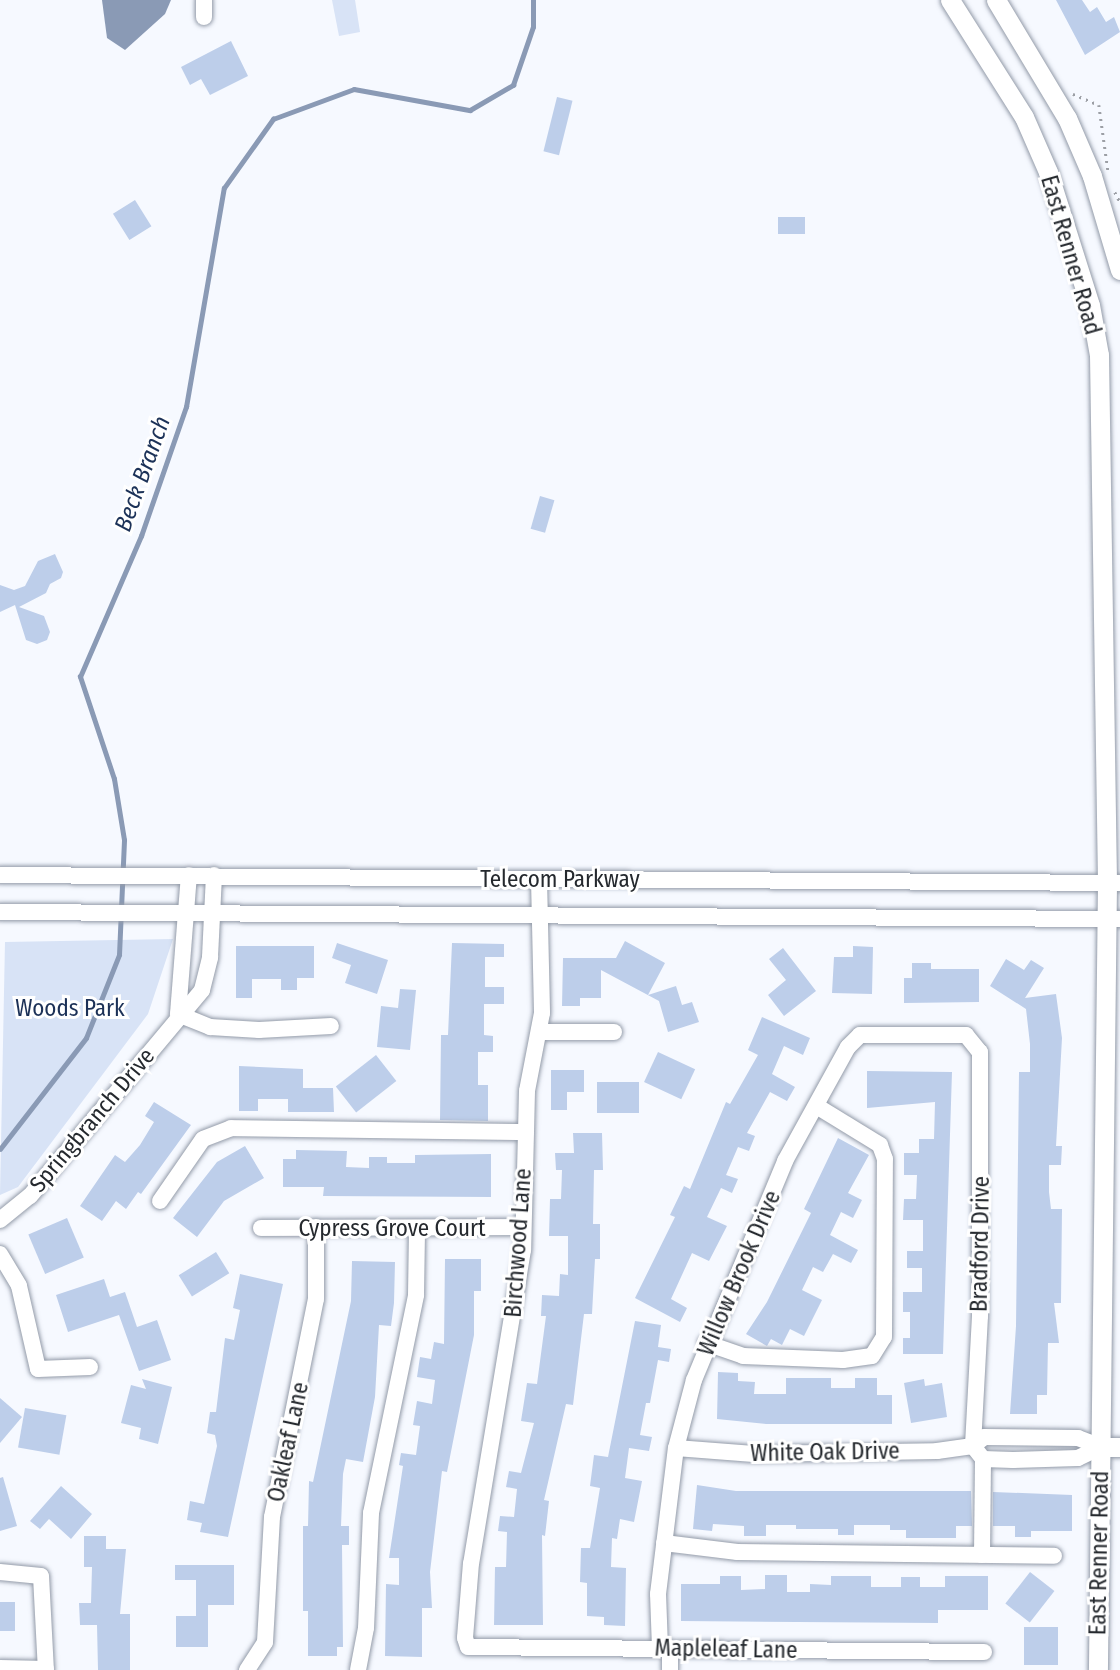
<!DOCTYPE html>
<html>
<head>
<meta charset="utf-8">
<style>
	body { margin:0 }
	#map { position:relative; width:1120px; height:1670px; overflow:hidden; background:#f6f9ff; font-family:"Fira Sans Condensed",sans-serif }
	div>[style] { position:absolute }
	.green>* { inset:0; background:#d8e3f6 }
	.water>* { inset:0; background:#8a9ab5 }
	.stream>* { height:4.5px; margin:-2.25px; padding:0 2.25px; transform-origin:2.25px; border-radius:2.25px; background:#8a9ab5 }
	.building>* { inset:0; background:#bdceea; transform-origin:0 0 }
	.path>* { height:2.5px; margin-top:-1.25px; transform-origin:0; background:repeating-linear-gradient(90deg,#9c9fa5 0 2px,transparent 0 7px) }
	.roads { filter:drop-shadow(0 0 2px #939ba9) drop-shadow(0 0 2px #939ba9) }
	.minor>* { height:16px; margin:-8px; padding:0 8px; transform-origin:8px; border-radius:8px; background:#fff }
	.major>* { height:19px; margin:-9.5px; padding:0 9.5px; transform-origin:9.5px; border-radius:9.5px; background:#fff }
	span { translate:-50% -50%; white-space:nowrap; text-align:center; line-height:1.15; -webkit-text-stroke:6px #fff; paint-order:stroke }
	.street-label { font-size:23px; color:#25292e }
	.park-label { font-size:23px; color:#1c3157 }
	.water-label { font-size:24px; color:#1c3258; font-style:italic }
</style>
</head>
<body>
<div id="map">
	<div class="green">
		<i style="clip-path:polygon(332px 0,355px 0,360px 32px,339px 36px)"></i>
		<i style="clip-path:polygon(173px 939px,148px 1014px,18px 1187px,0 1195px,5px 942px)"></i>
	</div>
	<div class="water">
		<i style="clip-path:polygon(102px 0,171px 0,165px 14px,125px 50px,107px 38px)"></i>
	</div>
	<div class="stream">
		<i style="left:0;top:1149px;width:140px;rotate:-52.2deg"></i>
		<i style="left:86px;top:1038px;width:89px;rotate:-68.3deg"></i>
		<i style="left:119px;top:955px;width:115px;rotate:-87.5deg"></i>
		<i style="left:124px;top:840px;width:62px;rotate:-99.3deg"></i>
		<i style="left:114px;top:779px;width:108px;rotate:-108.4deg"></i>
		<i style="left:80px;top:677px;width:154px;rotate:-66.6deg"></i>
		<i style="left:141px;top:536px;width:137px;rotate:-70.8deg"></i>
		<i style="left:186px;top:407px;width:222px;rotate:-80.2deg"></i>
		<i style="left:224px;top:188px;width:85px;rotate:-54.6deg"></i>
		<i style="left:273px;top:119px;width:86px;rotate:-20.3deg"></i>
		<i style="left:354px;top:89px;width:118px;rotate:10.3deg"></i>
		<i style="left:470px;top:110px;width:50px;rotate:-30.2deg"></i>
		<i style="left:513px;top:85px;width:61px;rotate:-71deg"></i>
		<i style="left:533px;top:27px;width:27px;rotate:-90deg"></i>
	</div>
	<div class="building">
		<i style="clip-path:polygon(1056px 0,1082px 0,1090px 12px,1097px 7px,1106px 22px,1114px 17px,1120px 32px,1085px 55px)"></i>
		<i style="clip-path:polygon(231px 41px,248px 76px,210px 95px,201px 79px,190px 85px,181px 67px)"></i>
		<i style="left:557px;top:97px;width:16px;height:56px;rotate:14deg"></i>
		<i style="left:135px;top:200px;width:31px;height:26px;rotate:58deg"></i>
		<i style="left:778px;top:217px;width:27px;height:17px"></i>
		<i style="left:540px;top:496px;width:15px;height:34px;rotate:16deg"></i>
		<i style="clip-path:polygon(55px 554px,63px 572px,61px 578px,50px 584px,46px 593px,19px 607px,44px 616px,50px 632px,47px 640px,37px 644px,26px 640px,15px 605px,0 612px,0 585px,14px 590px,25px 586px,38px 561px)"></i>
		<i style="clip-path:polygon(625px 941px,665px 963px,648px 995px,676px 986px,682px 1005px,692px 1002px,699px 1022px,668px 1032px,659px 1001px,601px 970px,601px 998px,580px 998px,580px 1006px,562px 1006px,563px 958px,616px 958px)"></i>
		<i style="clip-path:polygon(337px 943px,388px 960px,377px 994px,345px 983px,351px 965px,332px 958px)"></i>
		<i style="clip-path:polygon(452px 943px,504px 944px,504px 957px,485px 957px,485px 987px,504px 987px,504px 1004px,484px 1004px,484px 1035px,493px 1036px,493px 1052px,478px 1052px,478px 1085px,488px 1085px,488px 1121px,440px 1120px,441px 1035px,448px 1035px)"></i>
		<i style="clip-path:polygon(236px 946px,314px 946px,314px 978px,297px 978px,297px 990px,281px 990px,281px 979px,252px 979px,252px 998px,236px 998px)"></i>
		<i style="clip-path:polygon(853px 946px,873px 947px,872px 994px,832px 993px,834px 957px,853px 957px)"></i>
		<i style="clip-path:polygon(783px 948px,816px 991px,784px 1016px,768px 995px,786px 980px,769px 959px)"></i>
		<i style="clip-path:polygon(1006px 959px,1024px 970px,1031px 960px,1044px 968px,1025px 998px,1056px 994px,1062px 1038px,1056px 1146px,1062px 1146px,1061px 1165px,1049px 1165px,1049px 1192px,1051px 1209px,1062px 1209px,1061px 1303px,1054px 1303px,1059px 1343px,1048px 1343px,1047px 1395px,1037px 1395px,1037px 1414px,1010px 1414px,1016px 1326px,1019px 1072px,1030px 1072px,1030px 1044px,1026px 1009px,990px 986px)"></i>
		<i style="clip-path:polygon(912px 963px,931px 963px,931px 969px,979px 969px,979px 1002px,904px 1003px,904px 978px,912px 978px)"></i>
		<i style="clip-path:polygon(400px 989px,416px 990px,410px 1050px,377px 1047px,381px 1006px,398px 1008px)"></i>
		<i style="clip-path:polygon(762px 1017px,810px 1038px,803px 1055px,784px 1046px,772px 1074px,795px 1087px,787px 1101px,770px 1092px,747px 1133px,755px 1136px,749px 1151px,738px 1147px,726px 1175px,738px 1179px,732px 1193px,721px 1188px,707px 1217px,727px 1226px,709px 1261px,692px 1253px,671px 1299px,687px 1308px,680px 1322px,635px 1298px,675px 1217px,670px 1215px,684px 1186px,690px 1189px,726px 1102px,730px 1104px,758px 1055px,748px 1050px)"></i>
		<i style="left:658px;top:1052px;width:41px;height:33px;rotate:25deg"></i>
		<i style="left:376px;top:1055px;width:33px;height:51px;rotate:52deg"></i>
		<i style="clip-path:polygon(239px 1066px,303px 1069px,303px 1088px,333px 1088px,334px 1112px,288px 1112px,288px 1099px,258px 1099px,258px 1111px,239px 1111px)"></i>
		<i style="clip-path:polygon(551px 1070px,584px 1070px,584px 1092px,567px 1092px,567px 1110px,551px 1110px)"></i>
		<i style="clip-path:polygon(867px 1071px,952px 1072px,943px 1354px,903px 1354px,903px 1338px,910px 1338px,910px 1312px,903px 1312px,903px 1292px,922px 1292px,922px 1268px,907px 1268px,907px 1251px,923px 1251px,923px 1220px,903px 1220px,904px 1199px,916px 1199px,917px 1175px,904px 1175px,904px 1153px,919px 1153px,919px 1139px,934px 1139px,935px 1102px,867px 1108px)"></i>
		<i style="left:597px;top:1082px;width:42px;height:31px"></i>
		<i style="clip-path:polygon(154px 1102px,191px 1125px,141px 1194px,138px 1192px,126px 1209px,116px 1201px,102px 1221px,80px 1206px,115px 1155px,125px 1162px,140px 1145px,154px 1122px,145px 1116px)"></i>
		<i style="clip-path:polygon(573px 1133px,602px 1133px,603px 1170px,594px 1170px,593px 1224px,600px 1224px,600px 1259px,595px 1259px,592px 1314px,584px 1314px,573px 1405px,566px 1404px,544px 1500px,549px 1501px,545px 1536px,542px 1535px,543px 1625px,494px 1625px,495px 1567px,506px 1567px,507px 1532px,498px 1531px,500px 1516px,514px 1517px,517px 1489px,506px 1487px,509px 1471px,521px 1473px,534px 1423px,521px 1421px,527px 1383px,537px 1384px,546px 1316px,541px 1316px,542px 1295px,559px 1296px,560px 1274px,568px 1275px,568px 1236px,549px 1236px,550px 1199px,561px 1199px,562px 1170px,556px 1170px,555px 1153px,574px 1153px)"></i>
		<i style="clip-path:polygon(838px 1138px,869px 1155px,848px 1193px,862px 1200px,853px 1218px,841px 1212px,830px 1235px,858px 1250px,851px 1263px,833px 1254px,823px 1272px,813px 1267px,802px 1290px,822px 1300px,804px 1336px,790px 1329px,782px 1345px,771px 1339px,767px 1346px,746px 1334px,767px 1302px,811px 1213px,804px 1209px)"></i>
		<i style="clip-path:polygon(245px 1146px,264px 1178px,224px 1201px,197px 1237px,173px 1218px,217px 1162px)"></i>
		<i style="clip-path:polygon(296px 1150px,347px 1151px,346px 1167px,369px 1168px,369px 1157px,387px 1157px,387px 1163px,415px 1163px,415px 1155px,491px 1154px,491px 1197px,323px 1196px,324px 1187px,283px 1187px,283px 1159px,296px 1159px)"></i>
		<i style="left:67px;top:1218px;width:43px;height:42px;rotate:67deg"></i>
		<i style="left:216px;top:1252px;width:25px;height:44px;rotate:58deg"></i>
		<i style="clip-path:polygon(445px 1259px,481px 1259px,481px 1291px,474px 1291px,474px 1335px,447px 1472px,442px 1471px,430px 1572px,432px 1608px,422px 1608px,422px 1657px,385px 1656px,386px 1584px,399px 1585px,399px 1558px,389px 1558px,403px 1466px,399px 1465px,401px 1453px,416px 1455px,420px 1426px,413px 1425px,417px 1401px,432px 1404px,435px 1380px,417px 1377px,420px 1357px,431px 1359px,434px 1342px,444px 1344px)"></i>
		<i style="clip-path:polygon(352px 1261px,395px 1262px,394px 1303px,391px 1326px,379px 1325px,375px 1397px,363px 1462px,346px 1459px,343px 1474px,341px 1526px,349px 1526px,349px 1545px,342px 1545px,343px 1647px,337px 1647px,337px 1656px,308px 1656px,308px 1611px,303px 1611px,303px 1526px,308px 1526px,309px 1481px,313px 1482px,351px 1301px)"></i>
		<i style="clip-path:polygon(240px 1274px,283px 1284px,228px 1537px,200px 1532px,202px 1523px,187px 1520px,190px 1501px,204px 1504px,217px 1446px,215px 1435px,207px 1433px,210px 1412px,216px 1412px,225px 1338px,234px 1340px,240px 1310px,233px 1308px)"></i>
		<i style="clip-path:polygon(104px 1279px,110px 1297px,125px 1292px,137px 1327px,157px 1320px,171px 1360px,139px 1371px,119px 1315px,68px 1332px,56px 1295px)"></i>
		<i style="clip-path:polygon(635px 1321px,661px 1325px,658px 1347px,671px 1349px,669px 1362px,658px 1360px,650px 1403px,646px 1403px,640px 1435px,652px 1437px,649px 1451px,629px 1448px,625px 1478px,642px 1481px,634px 1522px,620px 1519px,617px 1539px,612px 1538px,611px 1567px,626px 1568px,625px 1626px,604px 1625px,604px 1617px,587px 1616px,587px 1583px,580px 1582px,581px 1548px,590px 1548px,600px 1488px,590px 1486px,594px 1455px,608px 1457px)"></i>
		<i style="clip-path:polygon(718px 1372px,738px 1373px,738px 1381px,755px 1382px,754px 1394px,786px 1394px,786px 1378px,831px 1378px,831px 1388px,855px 1388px,855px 1378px,877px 1378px,877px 1395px,892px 1395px,892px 1424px,766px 1424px,717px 1419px)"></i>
		<i style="clip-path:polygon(142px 1379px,172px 1387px,158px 1444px,139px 1439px,141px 1428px,121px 1423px,131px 1385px,146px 1389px)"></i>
		<i style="clip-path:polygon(924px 1379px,925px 1386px,942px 1383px,947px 1417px,911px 1423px,904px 1383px)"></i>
		<i style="clip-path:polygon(0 1398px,22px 1417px,0 1443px)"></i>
		<i style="left:25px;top:1408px;width:42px;height:40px;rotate:10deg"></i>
		<i style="clip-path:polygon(3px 1477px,17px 1526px,0 1531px,0 1478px)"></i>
		<i style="clip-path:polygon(697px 1485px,736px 1491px,971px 1491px,972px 1526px,956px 1526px,956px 1538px,906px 1538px,906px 1530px,890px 1530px,890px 1525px,854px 1525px,854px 1535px,838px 1535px,838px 1529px,796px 1529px,796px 1525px,766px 1525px,766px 1536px,744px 1536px,744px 1526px,713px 1524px,712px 1531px,693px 1529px)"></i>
		<i style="clip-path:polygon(61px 1486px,92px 1514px,71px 1539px,49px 1519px,40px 1529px,30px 1521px)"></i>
		<i style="clip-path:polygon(993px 1492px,1072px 1495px,1072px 1531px,1031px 1531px,1031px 1537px,1015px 1537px,1015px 1526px,993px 1526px)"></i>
		<i style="clip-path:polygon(84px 1536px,106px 1536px,106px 1549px,126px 1549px,120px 1614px,130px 1614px,130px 1670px,98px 1670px,97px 1625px,80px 1625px,79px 1603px,91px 1603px,92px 1567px,84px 1567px)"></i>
		<i style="clip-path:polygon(175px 1565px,234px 1565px,234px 1605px,208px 1605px,208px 1647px,176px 1647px,176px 1616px,196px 1616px,196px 1580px,175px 1580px)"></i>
		<i style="left:1030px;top:1572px;width:31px;height:40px;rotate:38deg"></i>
		<i style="clip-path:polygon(765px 1575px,787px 1575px,787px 1592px,810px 1592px,810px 1584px,831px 1585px,831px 1576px,871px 1576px,871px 1587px,901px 1587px,901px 1577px,920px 1577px,920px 1587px,945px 1587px,945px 1576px,988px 1576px,988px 1610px,938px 1610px,938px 1623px,681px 1621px,681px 1584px,720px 1584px,720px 1576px,741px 1576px,741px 1590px,765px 1589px)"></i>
		<i style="left:0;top:1602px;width:15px;height:29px"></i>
		<i style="left:1024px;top:1627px;width:34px;height:38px"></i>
	</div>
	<div class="path">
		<i style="left:1073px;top:94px;width:28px;rotate:23deg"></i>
		<i style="left:1099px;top:105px;width:66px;rotate:82.1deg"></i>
		<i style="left:1115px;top:192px;width:11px;rotate:63deg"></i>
	</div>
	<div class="roads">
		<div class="minor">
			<i style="left:204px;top:17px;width:17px;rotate:-90deg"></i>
			<i style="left:0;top:875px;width:1120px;rotate:0.41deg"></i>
			<i style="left:539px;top:879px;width:134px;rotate:88.7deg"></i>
			<i style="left:542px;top:1013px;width:79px;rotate:100.9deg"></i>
			<i style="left:527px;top:1091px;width:159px;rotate:91.4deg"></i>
			<i style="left:523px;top:1250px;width:317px;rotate:99.4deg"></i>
			<i style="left:471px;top:1563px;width:75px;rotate:94.6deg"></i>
			<i style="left:465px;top:1638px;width:9px;rotate:72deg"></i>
			<i style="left:468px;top:1647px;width:516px;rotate:0.56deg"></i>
			<i style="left:0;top:912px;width:1120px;rotate:0.36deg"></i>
			<i style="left:178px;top:1014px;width:35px;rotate:22deg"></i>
			<i style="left:210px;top:1027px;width:49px;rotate:3.5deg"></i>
			<i style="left:259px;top:1030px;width:72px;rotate:-3.2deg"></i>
			<i style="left:178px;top:1014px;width:139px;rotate:-85.5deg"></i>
			<i style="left:540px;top:1032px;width:74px"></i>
			<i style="left:160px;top:1201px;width:75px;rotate:-55.3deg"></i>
			<i style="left:203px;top:1139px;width:30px;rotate:-21deg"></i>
			<i style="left:231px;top:1128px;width:295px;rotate:0.8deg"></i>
			<i style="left:0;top:1220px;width:38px;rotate:-39deg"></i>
			<i style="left:30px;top:1196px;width:268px;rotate:-50.1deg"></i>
			<i style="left:202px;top:990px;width:34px;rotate:-76deg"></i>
			<i style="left:210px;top:957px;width:82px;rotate:-87.2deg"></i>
			<i style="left:261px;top:1228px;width:262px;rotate:-0.2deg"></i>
			<i style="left:0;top:1254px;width:37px;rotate:59deg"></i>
			<i style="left:19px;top:1286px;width:85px;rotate:77.1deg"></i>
			<i style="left:38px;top:1369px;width:52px;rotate:-2.2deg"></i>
			<i style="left:706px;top:1343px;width:39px;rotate:19deg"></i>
			<i style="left:743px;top:1356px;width:100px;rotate:2.3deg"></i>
			<i style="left:843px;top:1360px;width:29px;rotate:-8deg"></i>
			<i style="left:872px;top:1356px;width:22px;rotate:-58deg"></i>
			<i style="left:884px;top:1337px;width:178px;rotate:-89.7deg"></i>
			<i style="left:885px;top:1159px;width:15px;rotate:-110deg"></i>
			<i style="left:880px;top:1145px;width:73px;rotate:-148.5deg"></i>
			<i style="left:973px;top:1446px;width:16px;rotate:52deg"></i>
			<i style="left:983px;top:1459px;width:30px;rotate:2deg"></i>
			<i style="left:1013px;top:1460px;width:65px;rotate:-1.8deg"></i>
			<i style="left:1078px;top:1458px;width:25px;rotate:-26deg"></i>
			<i style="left:676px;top:1448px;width:78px;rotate:4.4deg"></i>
			<i style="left:754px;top:1454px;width:183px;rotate:-0.9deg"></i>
			<i style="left:937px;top:1451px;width:36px;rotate:-8deg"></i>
			<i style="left:973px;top:1446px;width:14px;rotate:-39deg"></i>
			<i style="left:984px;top:1437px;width:94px;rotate:0.6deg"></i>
			<i style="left:1078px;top:1438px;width:25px;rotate:21deg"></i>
			<i style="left:664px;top:1543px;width:74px;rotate:7deg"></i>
			<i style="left:737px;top:1552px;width:317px;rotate:0.7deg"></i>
			<i style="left:982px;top:1555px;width:96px;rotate:-89.4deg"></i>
			<i style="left:0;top:1572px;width:41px;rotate:5.6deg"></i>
			<i style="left:41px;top:1576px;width:94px;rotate:87deg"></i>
			<i style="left:660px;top:1648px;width:54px;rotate:-92.1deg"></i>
			<i style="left:658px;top:1594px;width:147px;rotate:-83deg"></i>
			<i style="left:676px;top:1448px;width:70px;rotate:-75.2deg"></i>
			<i style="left:694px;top:1380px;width:237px;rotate:-67.4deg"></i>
			<i style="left:785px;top:1161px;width:130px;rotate:-61.1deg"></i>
			<i style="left:848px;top:1047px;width:17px;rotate:-45deg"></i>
			<i style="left:860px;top:1035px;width:106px"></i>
			<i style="left:966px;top:1035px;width:22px;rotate:51deg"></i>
			<i style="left:980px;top:1052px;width:264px;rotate:90deg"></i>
			<i style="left:980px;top:1316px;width:130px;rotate:93.1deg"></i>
			<i style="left:0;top:1668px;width:46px;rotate:1.2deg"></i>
			<i style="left:247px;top:1670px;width:33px;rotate:-57deg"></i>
			<i style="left:265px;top:1642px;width:125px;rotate:-86.8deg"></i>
			<i style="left:272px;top:1517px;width:222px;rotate:-78.6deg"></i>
			<i style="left:316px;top:1299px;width:72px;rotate:-90deg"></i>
			<i style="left:358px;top:1670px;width:43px;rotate:-79.2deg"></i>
			<i style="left:366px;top:1628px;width:115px;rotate:-87.5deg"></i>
			<i style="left:371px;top:1513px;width:223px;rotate:-78.3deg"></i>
			<i style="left:416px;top:1295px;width:65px;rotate:-89.1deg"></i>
			<i style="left:670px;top:1670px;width:22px;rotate:-90deg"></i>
		</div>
		<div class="major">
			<i style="left:950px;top:0;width:138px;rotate:57.7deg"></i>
			<i style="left:1024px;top:117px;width:60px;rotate:66.4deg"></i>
			<i style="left:1048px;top:172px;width:139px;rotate:72.5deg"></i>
			<i style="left:1090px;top:305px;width:51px;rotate:79.8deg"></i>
			<i style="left:1099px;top:355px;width:528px;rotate:89.13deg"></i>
			<i style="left:1107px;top:883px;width:787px;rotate:90.66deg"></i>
			<i style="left:996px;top:0;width:138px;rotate:59deg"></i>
			<i style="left:1067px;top:118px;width:63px;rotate:66.7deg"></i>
			<i style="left:1092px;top:176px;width:98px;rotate:73.4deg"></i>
			<i style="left:1101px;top:1447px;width:19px"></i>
		</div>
	</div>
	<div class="street-label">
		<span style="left:1071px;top:255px;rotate:74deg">East Renner Road</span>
		<span style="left:560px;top:879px">Telecom Parkway</span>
		<span style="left:92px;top:1120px;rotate:-50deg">Springbranch Drive</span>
		<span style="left:392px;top:1228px">Cypress Grove Court</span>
		<span style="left:518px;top:1243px;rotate:-86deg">Birchwood Lane</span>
		<span style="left:980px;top:1244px;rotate:-89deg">Bradford Drive</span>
		<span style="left:739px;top:1273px;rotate:-67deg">Willow Brook Drive</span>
		<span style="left:288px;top:1442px;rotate:-78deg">Oakleaf Lane</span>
		<span style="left:825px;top:1452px;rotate:-1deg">White Oak Drive</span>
		<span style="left:1099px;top:1553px;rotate:-89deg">East Renner Road</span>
		<span style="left:726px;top:1649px;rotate:1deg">Mapleleaf Lane</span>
	</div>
	<div class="park-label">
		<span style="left:70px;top:1008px">Woods Park</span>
	</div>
	<div class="water-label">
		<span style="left:143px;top:474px;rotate:-70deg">Beck Branch</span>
	</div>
</div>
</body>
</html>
